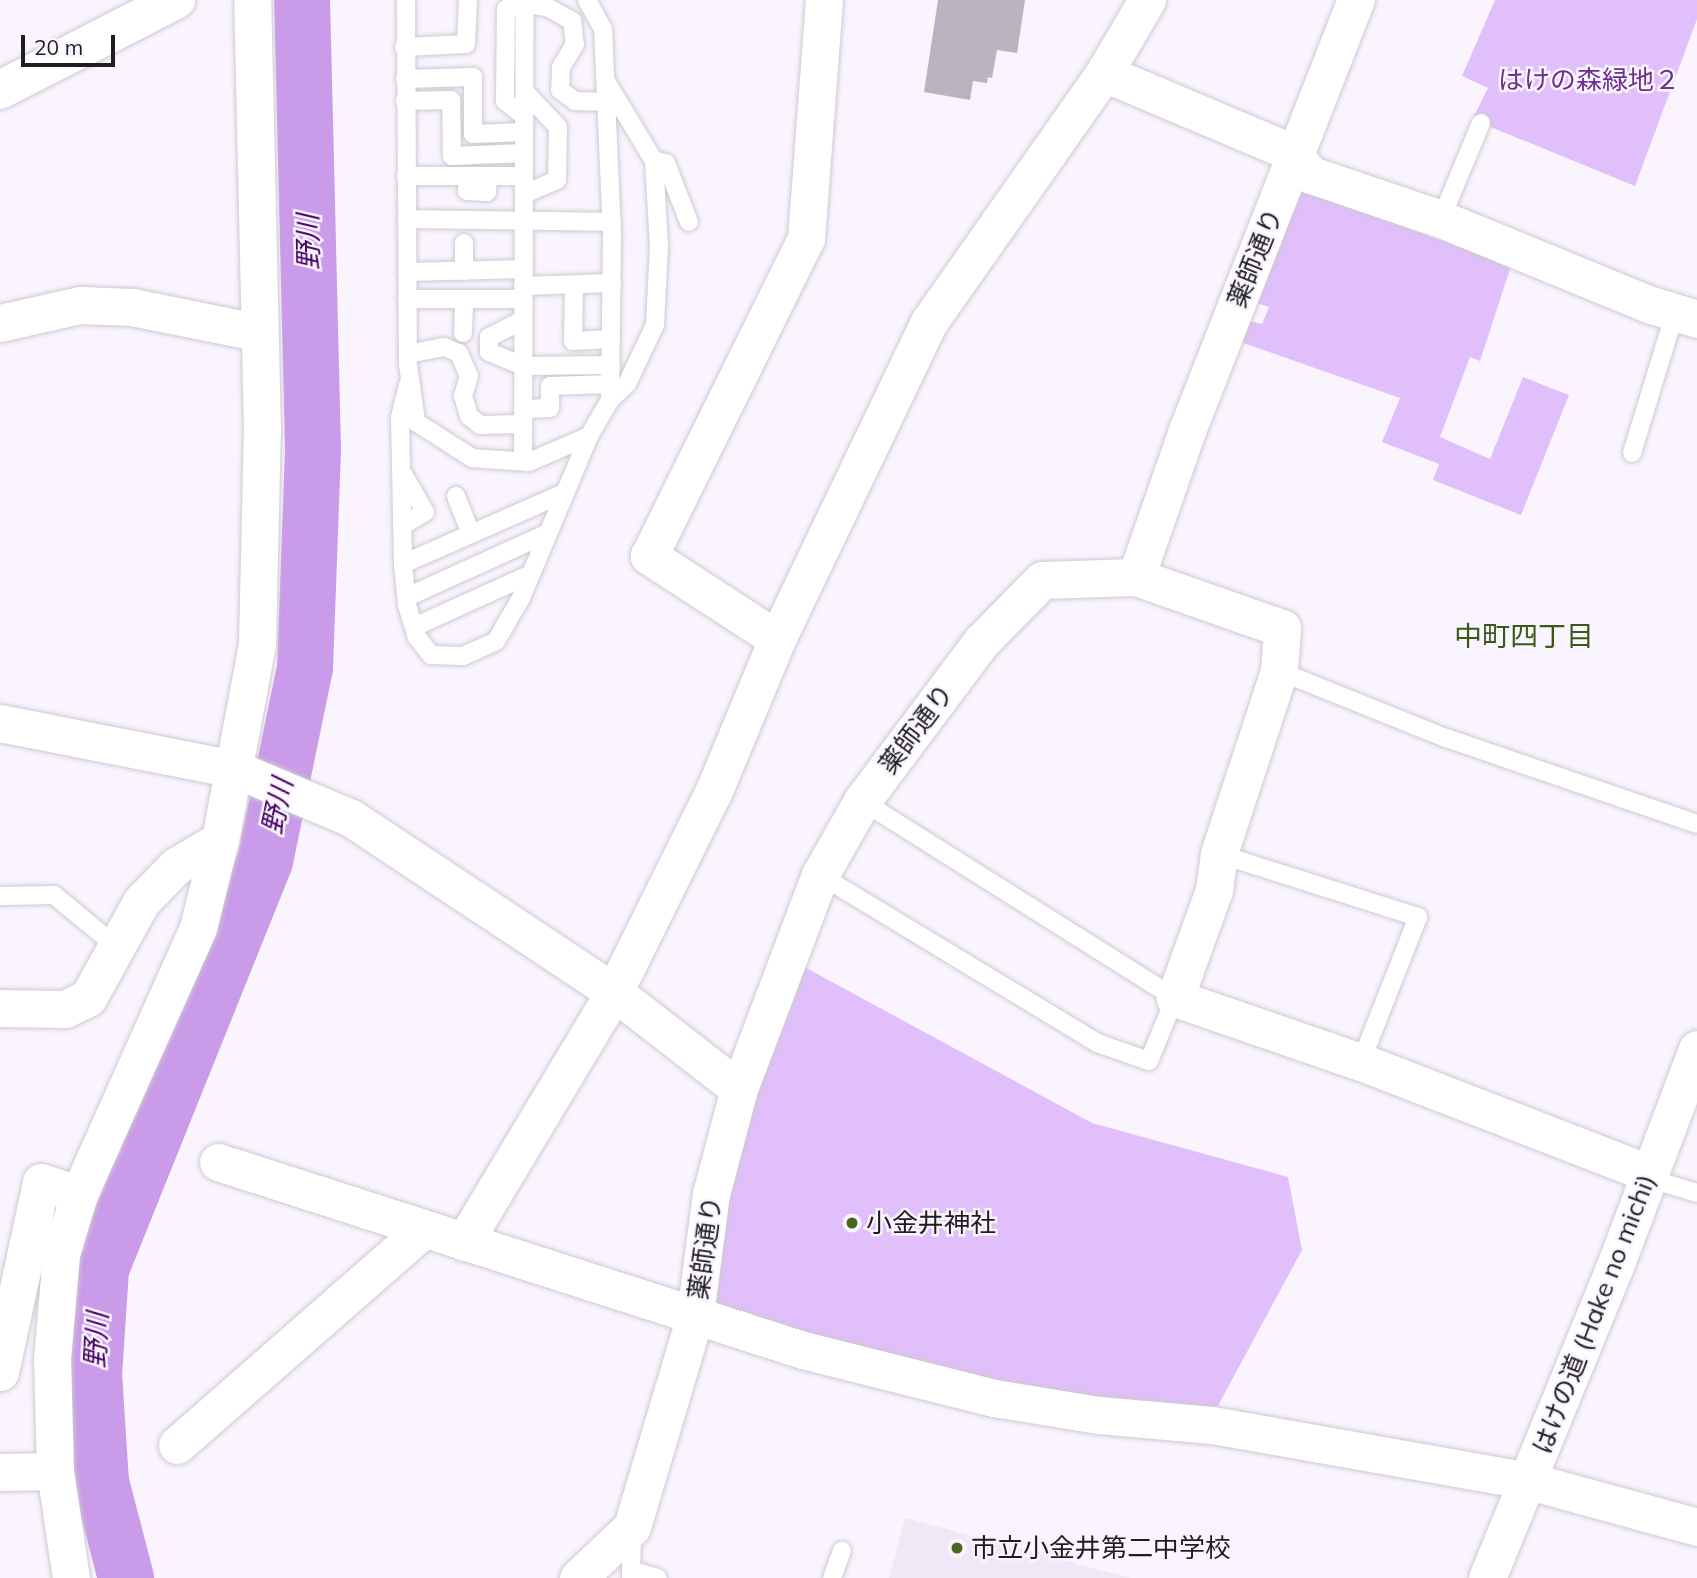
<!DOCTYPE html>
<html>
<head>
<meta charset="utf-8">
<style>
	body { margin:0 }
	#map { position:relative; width:1697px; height:1578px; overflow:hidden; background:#f9f4fe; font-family:Mulish,"Noto Sans JP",sans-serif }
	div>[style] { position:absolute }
	.built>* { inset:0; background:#f0e7f7 }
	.green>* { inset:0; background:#e1bffa }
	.river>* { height:56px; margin:-28px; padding:0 28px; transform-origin:28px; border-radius:28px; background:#c99be9 }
	.building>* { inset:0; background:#b9b4bd }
	.roads { filter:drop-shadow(0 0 2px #cec9d2) drop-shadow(0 0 2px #cec9d2) }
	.service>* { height:18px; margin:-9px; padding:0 9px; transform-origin:9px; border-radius:9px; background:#fff }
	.minor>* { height:37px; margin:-18.5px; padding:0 18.5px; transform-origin:18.5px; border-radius:18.5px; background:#fff }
	.tertiary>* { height:38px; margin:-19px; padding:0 19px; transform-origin:19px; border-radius:19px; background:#fff }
	.dots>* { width:19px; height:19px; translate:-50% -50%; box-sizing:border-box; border:4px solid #f9f4fe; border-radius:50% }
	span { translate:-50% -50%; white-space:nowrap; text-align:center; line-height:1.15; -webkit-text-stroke:5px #f9f4fe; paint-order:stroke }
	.park-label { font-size:26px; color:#6a308b }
	.street-label { font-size:26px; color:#1f1d20 }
	.poi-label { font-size:26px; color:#1f1d20 }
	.left { translate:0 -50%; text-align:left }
	.water-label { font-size:28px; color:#470465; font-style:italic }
	.neighbourhood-label { font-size:28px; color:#3b5916 }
	.scale { position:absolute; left:21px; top:35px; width:94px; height:32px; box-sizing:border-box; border:4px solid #1f1d20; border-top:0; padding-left:9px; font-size:21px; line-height:24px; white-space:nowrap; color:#1f1d20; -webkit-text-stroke:5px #f9f4fe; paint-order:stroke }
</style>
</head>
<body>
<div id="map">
	<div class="built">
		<i style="clip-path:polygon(905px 1518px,1130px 1578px,889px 1578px)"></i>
	</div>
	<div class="green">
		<i style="clip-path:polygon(1495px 0,1697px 0,1697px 19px,1635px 186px,1481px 123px,1474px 116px,1488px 88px,1462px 76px)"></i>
		<i style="clip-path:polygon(1302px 190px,1511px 266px,1480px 361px,1470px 357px,1440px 437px,1490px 459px,1523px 377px,1569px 395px,1521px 515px,1433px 480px,1439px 464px,1382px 442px,1400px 398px,1238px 341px,1246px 320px,1262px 324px,1269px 307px,1250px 301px,1289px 201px)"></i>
		<i style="clip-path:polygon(797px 963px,1092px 1123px,1288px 1177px,1302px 1250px,1213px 1415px,1101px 1407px,703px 1309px,719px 1197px)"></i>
	</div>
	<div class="river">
		<i style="left:126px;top:1578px;width:99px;rotate:-104.6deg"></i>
		<i style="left:101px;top:1482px;width:107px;rotate:-93.7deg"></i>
		<i style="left:94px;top:1375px;width:106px;rotate:-86.2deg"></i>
		<i style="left:101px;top:1269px;width:440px;rotate:-68.1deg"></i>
		<i style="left:265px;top:861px;width:197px;rotate:-78.3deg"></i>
		<i style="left:305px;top:668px;width:219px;rotate:-87.9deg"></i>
		<i style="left:313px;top:449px;width:449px;rotate:-91.4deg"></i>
	</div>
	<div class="building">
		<i style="clip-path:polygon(938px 0,1025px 0,1017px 53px,997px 50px,992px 78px,988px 77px,987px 83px,973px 81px,970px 100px,924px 92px)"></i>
	</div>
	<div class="roads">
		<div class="service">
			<i style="left:406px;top:0;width:364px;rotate:89.7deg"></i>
			<i style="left:408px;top:364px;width:59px;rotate:82.1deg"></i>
			<i style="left:416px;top:422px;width:67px;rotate:32.7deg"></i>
			<i style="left:472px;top:458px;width:57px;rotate:4deg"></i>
			<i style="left:529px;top:462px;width:65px;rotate:-23.4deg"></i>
			<i style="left:589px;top:436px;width:42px;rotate:-59.7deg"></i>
			<i style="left:610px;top:400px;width:166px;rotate:-89.3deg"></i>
			<i style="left:612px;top:234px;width:205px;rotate:-92.5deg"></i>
			<i style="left:603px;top:29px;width:33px;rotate:-119deg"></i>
			<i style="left:404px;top:47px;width:62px;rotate:-2.8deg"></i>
			<i style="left:466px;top:44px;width:44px;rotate:-87.4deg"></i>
			<i style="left:405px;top:79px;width:68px;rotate:-1.7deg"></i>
			<i style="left:473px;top:77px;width:57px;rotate:90deg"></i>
			<i style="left:473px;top:134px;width:51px;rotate:-2.2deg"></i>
			<i style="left:607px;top:83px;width:91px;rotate:58.9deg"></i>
			<i style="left:654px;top:161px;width:85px;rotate:86.6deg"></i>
			<i style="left:659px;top:246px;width:79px;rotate:92.9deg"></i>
			<i style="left:655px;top:325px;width:65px;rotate:115.4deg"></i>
			<i style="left:627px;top:384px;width:23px;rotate:137deg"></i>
			<i style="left:405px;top:101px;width:46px;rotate:-1.2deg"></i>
			<i style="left:451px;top:100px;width:56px;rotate:89deg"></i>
			<i style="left:452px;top:156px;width:72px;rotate:-2.4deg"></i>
			<i style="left:524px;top:116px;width:24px;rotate:-142deg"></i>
			<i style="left:505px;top:101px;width:92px;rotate:-89.4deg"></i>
			<i style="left:506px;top:9px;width:20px;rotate:-15deg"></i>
			<i style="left:525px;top:4px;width:22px;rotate:8deg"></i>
			<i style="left:547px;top:7px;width:29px;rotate:29deg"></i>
			<i style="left:572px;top:21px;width:23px;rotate:83deg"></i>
			<i style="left:575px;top:44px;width:27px;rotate:121deg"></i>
			<i style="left:561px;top:67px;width:23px;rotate:92deg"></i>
			<i style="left:560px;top:90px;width:19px;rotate:36deg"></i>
			<i style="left:575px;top:101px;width:31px;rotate:2deg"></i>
			<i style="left:654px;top:161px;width:12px;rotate:9deg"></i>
			<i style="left:666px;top:163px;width:63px;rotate:68.7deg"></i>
			<i style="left:406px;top:176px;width:118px"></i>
			<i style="left:468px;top:176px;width:15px;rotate:94deg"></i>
			<i style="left:467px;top:191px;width:20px;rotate:3deg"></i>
			<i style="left:487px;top:192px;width:16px;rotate:-86deg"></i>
			<i style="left:524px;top:194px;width:36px;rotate:-23deg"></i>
			<i style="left:557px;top:180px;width:53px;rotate:-88.9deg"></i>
			<i style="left:558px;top:127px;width:48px;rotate:-133.3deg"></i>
			<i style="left:407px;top:219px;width:205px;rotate:0.8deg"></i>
			<i style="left:1441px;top:219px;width:104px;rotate:-67.4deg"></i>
			<i style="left:464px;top:243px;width:28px;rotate:90deg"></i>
			<i style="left:407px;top:272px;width:117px;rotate:-1.5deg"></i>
			<i style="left:574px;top:285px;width:56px;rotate:91deg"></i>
			<i style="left:573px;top:341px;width:38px;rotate:-3deg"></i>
			<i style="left:523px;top:286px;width:89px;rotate:-1.9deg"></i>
			<i style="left:407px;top:299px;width:116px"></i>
			<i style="left:523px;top:320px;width:38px;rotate:153deg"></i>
			<i style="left:489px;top:337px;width:15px;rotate:90deg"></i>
			<i style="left:489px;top:352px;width:37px;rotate:22deg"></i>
			<i style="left:523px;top:366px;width:88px;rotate:-0.7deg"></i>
			<i style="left:463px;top:333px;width:34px;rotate:-88deg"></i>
			<i style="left:408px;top:354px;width:37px;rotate:-11deg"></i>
			<i style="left:444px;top:347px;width:16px;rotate:22deg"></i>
			<i style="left:459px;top:353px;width:25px;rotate:67deg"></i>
			<i style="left:469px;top:376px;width:21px;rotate:107deg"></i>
			<i style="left:463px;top:396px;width:21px;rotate:73deg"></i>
			<i style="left:469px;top:416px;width:14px;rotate:39deg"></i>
			<i style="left:480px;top:425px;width:43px;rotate:-1.3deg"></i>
			<i style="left:408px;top:385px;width:34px;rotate:104deg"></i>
			<i style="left:400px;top:418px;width:146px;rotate:88.8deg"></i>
			<i style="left:403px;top:564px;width:41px;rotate:84.4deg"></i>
			<i style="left:407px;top:605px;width:34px;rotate:73deg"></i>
			<i style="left:417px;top:637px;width:23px;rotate:52deg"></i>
			<i style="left:431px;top:655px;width:32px;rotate:2deg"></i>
			<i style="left:463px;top:656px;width:36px;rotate:-24deg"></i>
			<i style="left:496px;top:641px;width:50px;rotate:-59.8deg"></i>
			<i style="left:521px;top:598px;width:176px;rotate:-67.2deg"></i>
			<i style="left:523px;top:409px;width:27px;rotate:-2deg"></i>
			<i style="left:550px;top:408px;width:22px;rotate:-90deg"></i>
			<i style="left:550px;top:386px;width:60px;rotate:-1.9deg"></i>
			<i style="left:1632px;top:453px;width:147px;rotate:-73deg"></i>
			<i style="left:523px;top:460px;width:460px;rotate:-89.8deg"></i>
			<i style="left:402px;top:472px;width:46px;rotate:60.1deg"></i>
			<i style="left:425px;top:512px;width:27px;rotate:149deg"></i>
			<i style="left:456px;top:496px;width:41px;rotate:68.5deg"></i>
			<i style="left:403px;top:564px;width:176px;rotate:-23.8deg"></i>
			<i style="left:407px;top:597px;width:155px;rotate:-24.4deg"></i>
			<i style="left:414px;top:627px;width:128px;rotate:-24.4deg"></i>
			<i style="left:1279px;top:671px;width:180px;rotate:21.9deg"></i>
			<i style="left:1446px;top:738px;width:265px;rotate:18.9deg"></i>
			<i style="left:1219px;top:854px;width:209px;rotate:17.6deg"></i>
			<i style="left:1418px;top:917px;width:156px;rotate:111.5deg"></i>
			<i style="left:820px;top:875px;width:324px;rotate:31.2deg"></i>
			<i style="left:1097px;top:1043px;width:55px;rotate:19.1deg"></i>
			<i style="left:1149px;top:1061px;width:68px;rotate:-67.6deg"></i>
			<i style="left:1175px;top:998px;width:370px;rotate:-147.8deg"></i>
			<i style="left:0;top:896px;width:54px;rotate:-1.1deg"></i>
			<i style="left:54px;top:895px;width:83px;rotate:39.6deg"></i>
			<i style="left:1648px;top:1178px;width:51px;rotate:17deg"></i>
			<i style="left:631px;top:1570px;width:28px;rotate:17deg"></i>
			<i style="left:631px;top:1578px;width:47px;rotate:-88.8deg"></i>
			<i style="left:832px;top:1578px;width:29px;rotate:-70deg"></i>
		</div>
		<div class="minor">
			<i style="left:1104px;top:73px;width:201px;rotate:22.9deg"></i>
			<i style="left:1289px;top:151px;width:33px;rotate:47deg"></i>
			<i style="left:1311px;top:175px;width:137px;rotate:18.7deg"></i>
			<i style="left:1441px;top:219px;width:224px;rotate:22.3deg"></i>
			<i style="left:1648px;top:304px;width:51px;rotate:17deg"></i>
			<i style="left:0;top:323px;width:82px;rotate:-12.7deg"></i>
			<i style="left:80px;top:305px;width:52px;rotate:2.2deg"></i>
			<i style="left:132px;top:307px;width:126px;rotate:11.4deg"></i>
			<i style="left:1136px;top:577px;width:155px;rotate:19.3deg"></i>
			<i style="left:1282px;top:628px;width:43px;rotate:94deg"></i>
			<i style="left:1279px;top:671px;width:193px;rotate:108.2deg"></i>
			<i style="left:1219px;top:854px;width:36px;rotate:98deg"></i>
			<i style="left:1214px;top:890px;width:115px;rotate:109.9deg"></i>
			<i style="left:1175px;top:998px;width:197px;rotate:19deg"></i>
			<i style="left:1361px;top:1062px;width:309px;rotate:21.1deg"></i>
			<i style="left:777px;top:639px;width:153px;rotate:-147deg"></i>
			<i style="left:649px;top:556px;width:354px;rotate:-63.7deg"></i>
			<i style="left:806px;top:239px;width:240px;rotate:-85.7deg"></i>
			<i style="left:0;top:723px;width:239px;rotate:11.1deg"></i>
			<i style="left:235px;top:769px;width:126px;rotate:22.9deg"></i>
			<i style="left:351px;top:818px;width:315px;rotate:33.5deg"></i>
			<i style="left:614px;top:992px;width:158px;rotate:37.8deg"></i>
			<i style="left:0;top:1008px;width:65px;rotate:0.9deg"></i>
			<i style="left:65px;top:1009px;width:25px;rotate:-26deg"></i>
			<i style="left:88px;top:998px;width:110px;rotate:-61.1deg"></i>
			<i style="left:141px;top:902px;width:50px;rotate:-45.8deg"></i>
			<i style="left:176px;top:866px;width:51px;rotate:-30.6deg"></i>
			<i style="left:218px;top:1162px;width:614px;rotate:17.82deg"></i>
			<i style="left:803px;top:1350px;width:197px;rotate:14.1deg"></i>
			<i style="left:994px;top:1398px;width:106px;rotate:9.2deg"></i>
			<i style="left:1099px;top:1415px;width:113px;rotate:5.1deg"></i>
			<i style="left:1212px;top:1425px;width:322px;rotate:10deg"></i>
			<i style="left:1529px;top:1481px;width:174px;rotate:15.3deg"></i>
			<i style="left:464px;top:1242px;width:292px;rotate:-59deg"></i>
			<i style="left:614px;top:992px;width:222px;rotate:-63.6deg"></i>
			<i style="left:713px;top:793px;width:167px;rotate:-67.4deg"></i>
			<i style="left:777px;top:639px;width:352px;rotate:-64.4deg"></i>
			<i style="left:929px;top:322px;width:304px;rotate:-54.9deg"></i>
			<i style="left:1104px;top:73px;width:85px;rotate:-59.5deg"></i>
			<i style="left:0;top:1372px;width:194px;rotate:-77.8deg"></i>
			<i style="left:41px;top:1182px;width:40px;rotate:18deg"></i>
			<i style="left:177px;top:1445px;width:328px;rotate:-41.2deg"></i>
			<i style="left:0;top:1472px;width:55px;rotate:-1deg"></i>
			<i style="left:71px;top:1578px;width:108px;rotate:-98.5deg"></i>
			<i style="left:55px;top:1471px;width:112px;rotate:-91.5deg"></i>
			<i style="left:52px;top:1359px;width:105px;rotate:-85.1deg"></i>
			<i style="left:61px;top:1254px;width:63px;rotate:-73.3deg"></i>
			<i style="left:79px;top:1194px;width:291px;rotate:-65.9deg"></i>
			<i style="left:198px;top:928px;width:91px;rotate:-76deg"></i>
			<i style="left:220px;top:840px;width:199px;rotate:-79.3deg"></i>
			<i style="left:257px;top:644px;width:213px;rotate:-88.7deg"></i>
			<i style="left:262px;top:431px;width:431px;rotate:-91.3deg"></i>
			<i style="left:578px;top:1578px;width:74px;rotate:-43.4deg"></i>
			<i style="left:632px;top:1527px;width:221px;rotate:-73.4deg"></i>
			<i style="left:695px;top:1315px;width:122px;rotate:-82.5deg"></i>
			<i style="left:711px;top:1194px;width:109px;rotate:-75.1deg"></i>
			<i style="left:739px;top:1089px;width:229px;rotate:-69.3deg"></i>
			<i style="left:820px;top:875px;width:85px;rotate:-60.4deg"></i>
			<i style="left:862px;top:801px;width:199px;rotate:-53.2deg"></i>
			<i style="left:981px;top:642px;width:87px;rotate:-45.5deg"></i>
			<i style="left:1042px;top:580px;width:94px;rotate:-1.8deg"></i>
			<i style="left:1136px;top:577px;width:158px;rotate:-70.8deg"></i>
			<i style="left:1188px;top:428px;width:460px;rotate:-68.6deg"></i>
			<i style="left:1487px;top:1578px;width:337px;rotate:-67.7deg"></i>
			<i style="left:1615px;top:1266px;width:232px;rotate:-69.3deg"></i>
		</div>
		<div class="tertiary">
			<i style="left:0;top:90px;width:198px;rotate:-27.1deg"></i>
		</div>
	</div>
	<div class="dots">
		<i style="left:852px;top:1223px;background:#46681f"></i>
		<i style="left:957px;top:1548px;background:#46681f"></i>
	</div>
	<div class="park-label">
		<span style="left:1589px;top:80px">はけの森緑地２</span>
	</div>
	<div class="street-label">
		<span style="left:1255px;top:258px;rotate:-68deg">薬師通り</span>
		<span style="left:916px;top:729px;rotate:-53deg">薬師通り</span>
		<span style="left:705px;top:1248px;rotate:-82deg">薬師通り</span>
		<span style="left:1594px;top:1314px;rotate:-69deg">はけの道 (Hake no michi)</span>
	</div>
	<div class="poi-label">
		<span class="left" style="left:866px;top:1223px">小金井神社</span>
		<span class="left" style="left:971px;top:1548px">市立小金井第二中学校</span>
	</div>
	<div class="water-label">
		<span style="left:308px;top:242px;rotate:-91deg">野川</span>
		<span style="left:277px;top:806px;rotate:-78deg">野川</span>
		<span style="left:96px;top:1340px;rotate:-87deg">野川</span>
	</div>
	<div class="neighbourhood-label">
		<span style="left:1524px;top:636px">中町四丁目</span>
	</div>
	<div class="scale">20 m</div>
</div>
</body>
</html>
